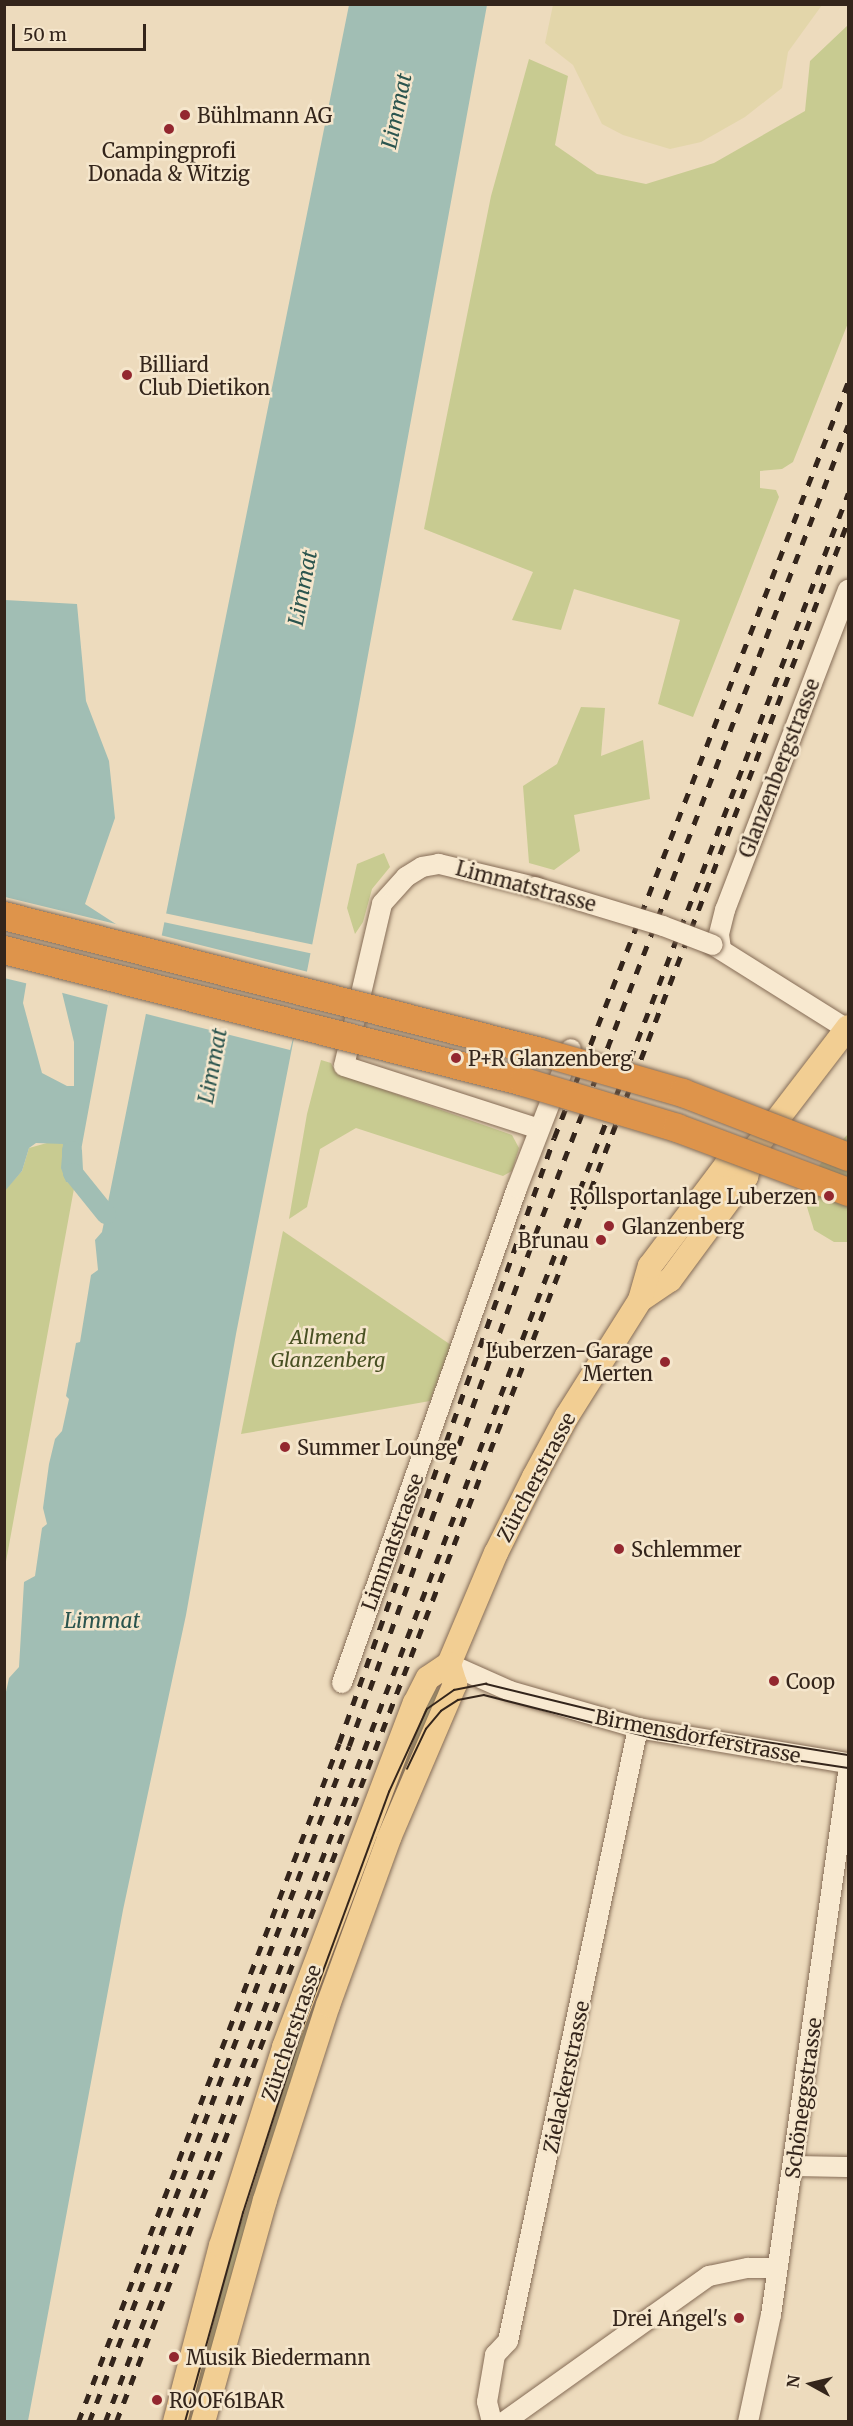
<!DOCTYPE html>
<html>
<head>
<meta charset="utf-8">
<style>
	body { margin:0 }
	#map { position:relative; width:853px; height:2426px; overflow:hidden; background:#eddbbd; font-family:Merriweather,serif }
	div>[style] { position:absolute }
	.farmland>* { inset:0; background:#e3d6aa }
	.green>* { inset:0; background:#c8cb91 }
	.water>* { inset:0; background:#a1beb4 }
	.pier>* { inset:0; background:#eddbbd; transform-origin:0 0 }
	.canal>* { height:20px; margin:-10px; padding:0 10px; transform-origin:10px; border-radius:10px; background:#a1beb4 }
	.roads { filter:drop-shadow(0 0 2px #856c56) drop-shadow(0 0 2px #856c56) }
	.minor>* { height:20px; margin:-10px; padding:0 10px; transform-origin:10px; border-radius:10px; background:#f8e9d0 }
	.major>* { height:24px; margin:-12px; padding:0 12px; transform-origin:12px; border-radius:12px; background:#f2ce93 }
	.tram>* { height:1.5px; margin:-0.75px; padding:0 0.75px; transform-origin:0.75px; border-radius:0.75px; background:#34251b }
	.rail>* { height:4.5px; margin-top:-2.25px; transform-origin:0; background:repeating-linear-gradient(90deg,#34251b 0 10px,transparent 0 20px) }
	.bridges { filter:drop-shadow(0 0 2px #856c56) drop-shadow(0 0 2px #856c56) }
	.minor-bridge>* { height:20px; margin:-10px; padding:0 10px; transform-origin:10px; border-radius:10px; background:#f8e9d0 }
	.highway-bridge>* { height:28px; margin:-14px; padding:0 14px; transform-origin:14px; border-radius:14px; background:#de944b }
	.dots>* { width:16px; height:16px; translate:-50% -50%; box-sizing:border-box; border:3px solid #f5e6cc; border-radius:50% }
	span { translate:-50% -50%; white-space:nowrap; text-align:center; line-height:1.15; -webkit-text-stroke:5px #f5e6cc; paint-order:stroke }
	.poi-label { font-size:20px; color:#34251b }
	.left { translate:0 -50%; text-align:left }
	.right { translate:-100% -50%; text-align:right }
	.street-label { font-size:20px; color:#34251b }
	.park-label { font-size:20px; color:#485022; font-style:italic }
	.water-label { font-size:21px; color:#2a544e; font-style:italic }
	.frame { position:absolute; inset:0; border:6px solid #34251b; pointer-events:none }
	.north { position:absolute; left:781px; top:2354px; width:60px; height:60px; -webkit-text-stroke:4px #f5e6cc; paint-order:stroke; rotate:278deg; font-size:16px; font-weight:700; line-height:24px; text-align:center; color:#34251b }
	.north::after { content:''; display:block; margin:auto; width:21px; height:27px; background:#34251b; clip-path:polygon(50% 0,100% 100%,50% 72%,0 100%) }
	.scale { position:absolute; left:12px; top:24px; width:134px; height:27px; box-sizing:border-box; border:3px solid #34251b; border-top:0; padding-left:8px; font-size:18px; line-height:21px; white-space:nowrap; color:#34251b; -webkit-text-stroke:4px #f5e6cc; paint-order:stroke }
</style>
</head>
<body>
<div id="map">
	<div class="farmland">
		<i style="clip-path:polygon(553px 5px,553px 4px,822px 5px,788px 52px,782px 88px,745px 117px,701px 142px,670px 149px,623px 135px,602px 124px,573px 65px,545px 43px)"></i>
	</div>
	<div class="green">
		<i style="clip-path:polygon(848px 25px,848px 323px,793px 462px,782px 469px,760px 471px,760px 488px,776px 490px,779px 497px,693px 717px,658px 704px,680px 620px,574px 589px,561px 630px,512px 620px,533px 572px,424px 529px,491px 196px,529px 59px,568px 76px,555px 145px,597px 174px,646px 184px,714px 163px,805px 111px,810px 61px)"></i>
		<i style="clip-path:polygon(581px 707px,605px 708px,601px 756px,643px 740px,650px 799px,574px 815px,580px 851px,554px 870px,529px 863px,523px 786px,557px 764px)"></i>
		<i style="clip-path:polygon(384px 853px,390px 867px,372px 889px,363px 922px,355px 934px,347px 908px,357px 864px)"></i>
		<i style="clip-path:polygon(321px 1060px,331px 1063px,336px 1073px,512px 1135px,519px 1148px,512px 1171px,503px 1176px,356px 1128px,320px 1149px,307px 1207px,289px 1219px,307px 1114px)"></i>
		<i style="clip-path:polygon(848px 1134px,848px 1242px,834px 1242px,814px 1230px,807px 1207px,810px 1185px,820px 1164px)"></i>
		<i style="clip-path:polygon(54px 1141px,63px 1144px,66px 1182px,75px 1183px,5px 1567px,5px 1190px,22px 1171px,29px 1148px)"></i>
		<i style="clip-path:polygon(283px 1231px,451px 1345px,430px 1401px,241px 1434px)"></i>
		<i style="clip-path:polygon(445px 1684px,198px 2421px,181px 2422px,253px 2164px,423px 1700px)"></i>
	</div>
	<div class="water">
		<i style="clip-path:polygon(349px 5px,487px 5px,355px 726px,236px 1334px,186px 1615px,123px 1910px,28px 2421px,5px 2422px,4px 1701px,9px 1678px,19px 1667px,24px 1582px,35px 1576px,42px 1528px,47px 1524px,43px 1508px,49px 1464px,55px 1439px,62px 1431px,69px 1399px,66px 1396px,76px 1343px,80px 1342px,91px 1275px,98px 1270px,95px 1240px,102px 1232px)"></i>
		<i style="clip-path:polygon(evenodd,5px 600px,77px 604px,86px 701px,109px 761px,115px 818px,85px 904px,122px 928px,75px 1183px,66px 1182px,61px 1168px,63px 1144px,36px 1143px,29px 1148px,22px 1171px,5px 1191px,5px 600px,32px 949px,59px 980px,74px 1042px,74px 1086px,67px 1086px,42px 1073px,23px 1003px,32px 949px)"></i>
	</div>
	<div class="pier">
		<i style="clip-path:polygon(5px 897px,124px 926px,108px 1005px,59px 992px,59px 958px,34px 952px,29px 984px,4px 978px)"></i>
		<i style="left:164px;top:913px;width:154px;height:9px;rotate:12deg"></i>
		<i style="left:160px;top:935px;width:154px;height:80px;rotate:14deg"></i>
	</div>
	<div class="canal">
		<i style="left:72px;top:1151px;width:22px;rotate:87deg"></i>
		<i style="left:73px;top:1173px;width:53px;rotate:51.2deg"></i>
	</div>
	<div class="roads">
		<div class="minor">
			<i style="left:535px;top:887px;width:99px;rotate:-166.5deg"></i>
			<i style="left:439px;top:864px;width:17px;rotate:170deg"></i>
			<i style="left:422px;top:867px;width:19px;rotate:148deg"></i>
			<i style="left:406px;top:877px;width:36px;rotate:132deg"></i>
			<i style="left:382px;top:904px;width:166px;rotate:103.2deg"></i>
			<i style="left:344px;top:1066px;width:205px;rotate:17.9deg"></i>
			<i style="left:713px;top:945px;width:158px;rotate:32.1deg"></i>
			<i style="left:721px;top:949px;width:15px;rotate:-98deg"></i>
			<i style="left:719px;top:934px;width:25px;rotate:-76deg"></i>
			<i style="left:725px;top:910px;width:343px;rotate:-69deg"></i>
			<i style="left:449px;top:1664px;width:67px;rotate:23.9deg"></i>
			<i style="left:510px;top:1691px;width:133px;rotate:16.1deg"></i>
			<i style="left:638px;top:1728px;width:213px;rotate:9.5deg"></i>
			<i style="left:342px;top:1683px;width:525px;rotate:-70.53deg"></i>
			<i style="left:517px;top:1188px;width:149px;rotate:-68.8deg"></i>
			<i style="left:793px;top:2166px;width:55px;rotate:1deg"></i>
			<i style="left:492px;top:2422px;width:21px;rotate:-104deg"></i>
			<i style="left:487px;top:2402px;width:48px;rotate:-80.3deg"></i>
			<i style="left:495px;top:2355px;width:19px;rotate:-47deg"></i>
			<i style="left:508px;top:2341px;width:627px;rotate:-78.03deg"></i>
			<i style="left:504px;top:2422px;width:252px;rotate:-35.5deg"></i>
			<i style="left:709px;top:2276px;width:40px;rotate:-12deg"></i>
			<i style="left:748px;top:2268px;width:29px"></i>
			<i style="left:748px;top:2422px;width:109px;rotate:-77.9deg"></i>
			<i style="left:771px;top:2315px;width:547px;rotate:-81.91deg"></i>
		</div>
		<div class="major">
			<i style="left:640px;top:1300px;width:36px;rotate:-34deg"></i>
			<i style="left:670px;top:1280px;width:128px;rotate:-53.6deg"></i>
			<i style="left:746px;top:1177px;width:27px;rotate:-75deg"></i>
			<i style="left:753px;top:1151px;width:156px;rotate:-52.5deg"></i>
			<i style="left:175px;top:2422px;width:182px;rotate:-75.4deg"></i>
			<i style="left:221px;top:2246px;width:209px;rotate:-72.4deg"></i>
			<i style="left:284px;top:2047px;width:368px;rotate:-69.2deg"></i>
			<i style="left:415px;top:1703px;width:28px;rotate:-63deg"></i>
			<i style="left:428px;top:1678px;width:25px;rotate:-34deg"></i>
			<i style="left:449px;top:1664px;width:121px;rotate:-67.1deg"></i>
			<i style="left:496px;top:1553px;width:85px;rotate:-63.4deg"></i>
			<i style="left:534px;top:1477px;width:69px;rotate:-61.6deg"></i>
			<i style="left:567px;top:1416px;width:137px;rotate:-57.8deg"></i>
			<i style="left:640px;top:1300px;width:35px;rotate:-74deg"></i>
			<i style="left:650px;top:1266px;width:126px;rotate:-53deg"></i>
			<i style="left:726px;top:1165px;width:30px;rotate:-27deg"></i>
			<i style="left:203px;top:2422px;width:230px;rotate:-74.4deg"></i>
			<i style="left:265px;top:2200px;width:205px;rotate:-72.1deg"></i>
			<i style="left:328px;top:2005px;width:178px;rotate:-69.9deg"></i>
			<i style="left:389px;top:1838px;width:168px;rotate:-66.8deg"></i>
			<i style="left:455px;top:1684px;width:21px;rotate:-107deg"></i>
		</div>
	</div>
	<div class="tram">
		<i style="left:407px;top:1769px;width:44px;rotate:-64.6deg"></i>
		<i style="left:426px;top:1729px;width:23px;rotate:-50deg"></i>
		<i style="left:441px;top:1711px;width:20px;rotate:-33deg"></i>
		<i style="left:458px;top:1700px;width:26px;rotate:-11deg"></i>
		<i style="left:484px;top:1695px;width:179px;rotate:14.3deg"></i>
		<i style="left:657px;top:1739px;width:193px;rotate:8.6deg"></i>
		<i style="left:185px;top:2422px;width:217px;rotate:-74.5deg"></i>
		<i style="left:243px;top:2213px;width:200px;rotate:-72.2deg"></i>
		<i style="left:304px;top:2023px;width:246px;rotate:-69.8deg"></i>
		<i style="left:389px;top:1792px;width:91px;rotate:-65.4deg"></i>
		<i style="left:427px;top:1709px;width:33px;rotate:-35deg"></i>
		<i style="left:454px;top:1690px;width:33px;rotate:-11deg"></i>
		<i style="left:486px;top:1684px;width:161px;rotate:13.7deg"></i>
		<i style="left:642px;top:1722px;width:209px;rotate:9.1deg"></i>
	</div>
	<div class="rail">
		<i style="left:78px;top:2422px;width:727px;rotate:-68.97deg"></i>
		<i style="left:339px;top:1743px;width:642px;rotate:-70.44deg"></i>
		<i style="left:554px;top:1138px;width:811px;rotate:-68.75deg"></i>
		<i style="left:89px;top:2422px;width:724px;rotate:-68.96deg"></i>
		<i style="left:349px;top:1746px;width:544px;rotate:-70deg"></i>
		<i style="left:535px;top:1235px;width:868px;rotate:-68.87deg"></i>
		<i style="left:105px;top:2422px;width:2067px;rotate:-68.93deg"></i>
		<i style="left:116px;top:2422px;width:2037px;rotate:-68.94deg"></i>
	</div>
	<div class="bridges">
		<div class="minor-bridge">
			<i style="left:535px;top:887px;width:134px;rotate:16.9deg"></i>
			<i style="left:663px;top:926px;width:53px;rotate:20.8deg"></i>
		</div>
		<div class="highway-bridge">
			<i style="left:4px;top:916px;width:554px;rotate:14.21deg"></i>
			<i style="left:541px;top:1052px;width:148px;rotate:16.1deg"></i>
			<i style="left:683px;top:1093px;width:177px;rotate:21.2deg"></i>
			<i style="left:4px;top:950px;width:536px;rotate:14.24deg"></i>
			<i style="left:524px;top:1082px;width:160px;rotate:16.7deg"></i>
			<i style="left:677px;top:1128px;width:183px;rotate:20.5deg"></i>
		</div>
	</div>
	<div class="dots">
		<i style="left:185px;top:115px;background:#93272f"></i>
		<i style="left:169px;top:129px;background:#93272f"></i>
		<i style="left:127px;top:375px;background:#93272f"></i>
		<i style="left:456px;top:1058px;background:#93272f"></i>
		<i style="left:829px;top:1196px;background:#93272f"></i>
		<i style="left:609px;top:1226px;background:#93272f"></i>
		<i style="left:601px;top:1240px;background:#93272f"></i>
		<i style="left:665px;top:1362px;background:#93272f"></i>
		<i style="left:285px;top:1447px;background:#93272f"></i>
		<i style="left:619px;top:1549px;background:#93272f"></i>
		<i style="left:774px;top:1681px;background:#93272f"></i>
		<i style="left:739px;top:2318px;background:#93272f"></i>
		<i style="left:174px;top:2357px;background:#93272f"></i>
		<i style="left:157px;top:2400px;background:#93272f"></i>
	</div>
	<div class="poi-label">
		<span class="left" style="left:197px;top:115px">Bühlmann AG</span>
		<span style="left:169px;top:162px">Campingprofi<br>Donada &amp; Witzig</span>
		<span class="left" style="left:139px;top:376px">Billiard<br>Club Dietikon</span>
		<span class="left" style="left:468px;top:1058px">P+R Glanzenberg</span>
		<span class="right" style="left:817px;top:1196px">Rollsportanlage Luberzen</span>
		<span class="left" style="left:622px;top:1226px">Glanzenberg</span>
		<span class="right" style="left:589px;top:1240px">Brunau</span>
		<span class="right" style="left:653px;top:1362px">Luberzen-Garage<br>Merten</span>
		<span class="left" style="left:297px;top:1447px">Summer Lounge</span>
		<span class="left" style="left:631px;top:1549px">Schlemmer</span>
		<span class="left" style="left:786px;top:1681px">Coop</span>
		<span class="right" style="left:727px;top:2318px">Drei Angel's</span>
		<span class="left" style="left:186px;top:2357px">Musik Biedermann</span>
		<span class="left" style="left:169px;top:2400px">ROOF61BAR</span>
	</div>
	<div class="street-label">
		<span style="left:779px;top:768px;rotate:-69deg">Glanzenbergstrasse</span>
		<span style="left:526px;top:886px;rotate:15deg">Limmatstrasse</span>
		<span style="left:536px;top:1477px;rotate:-62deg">Zürcherstrasse</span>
		<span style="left:392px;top:1542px;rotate:-70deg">Limmatstrasse</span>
		<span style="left:698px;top:1736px;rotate:11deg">Birmensdorferstrasse</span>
		<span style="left:291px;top:2033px;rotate:-71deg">Zürcherstrasse</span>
		<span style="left:566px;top:2077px;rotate:-78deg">Zielackerstrasse</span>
		<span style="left:803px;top:2098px;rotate:-82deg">Schöneggstrasse</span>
	</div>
	<div class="park-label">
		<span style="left:328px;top:1348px">Allmend<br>Glanzenberg</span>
	</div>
	<div class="water-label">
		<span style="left:397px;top:111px;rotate:-78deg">Limmat</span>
		<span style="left:303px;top:588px;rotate:-79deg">Limmat</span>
		<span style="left:213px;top:1066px;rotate:-79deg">Limmat</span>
		<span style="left:102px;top:1621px">Limmat</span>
	</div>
	<div class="frame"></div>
	<div class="north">N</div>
	<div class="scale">50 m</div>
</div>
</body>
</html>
